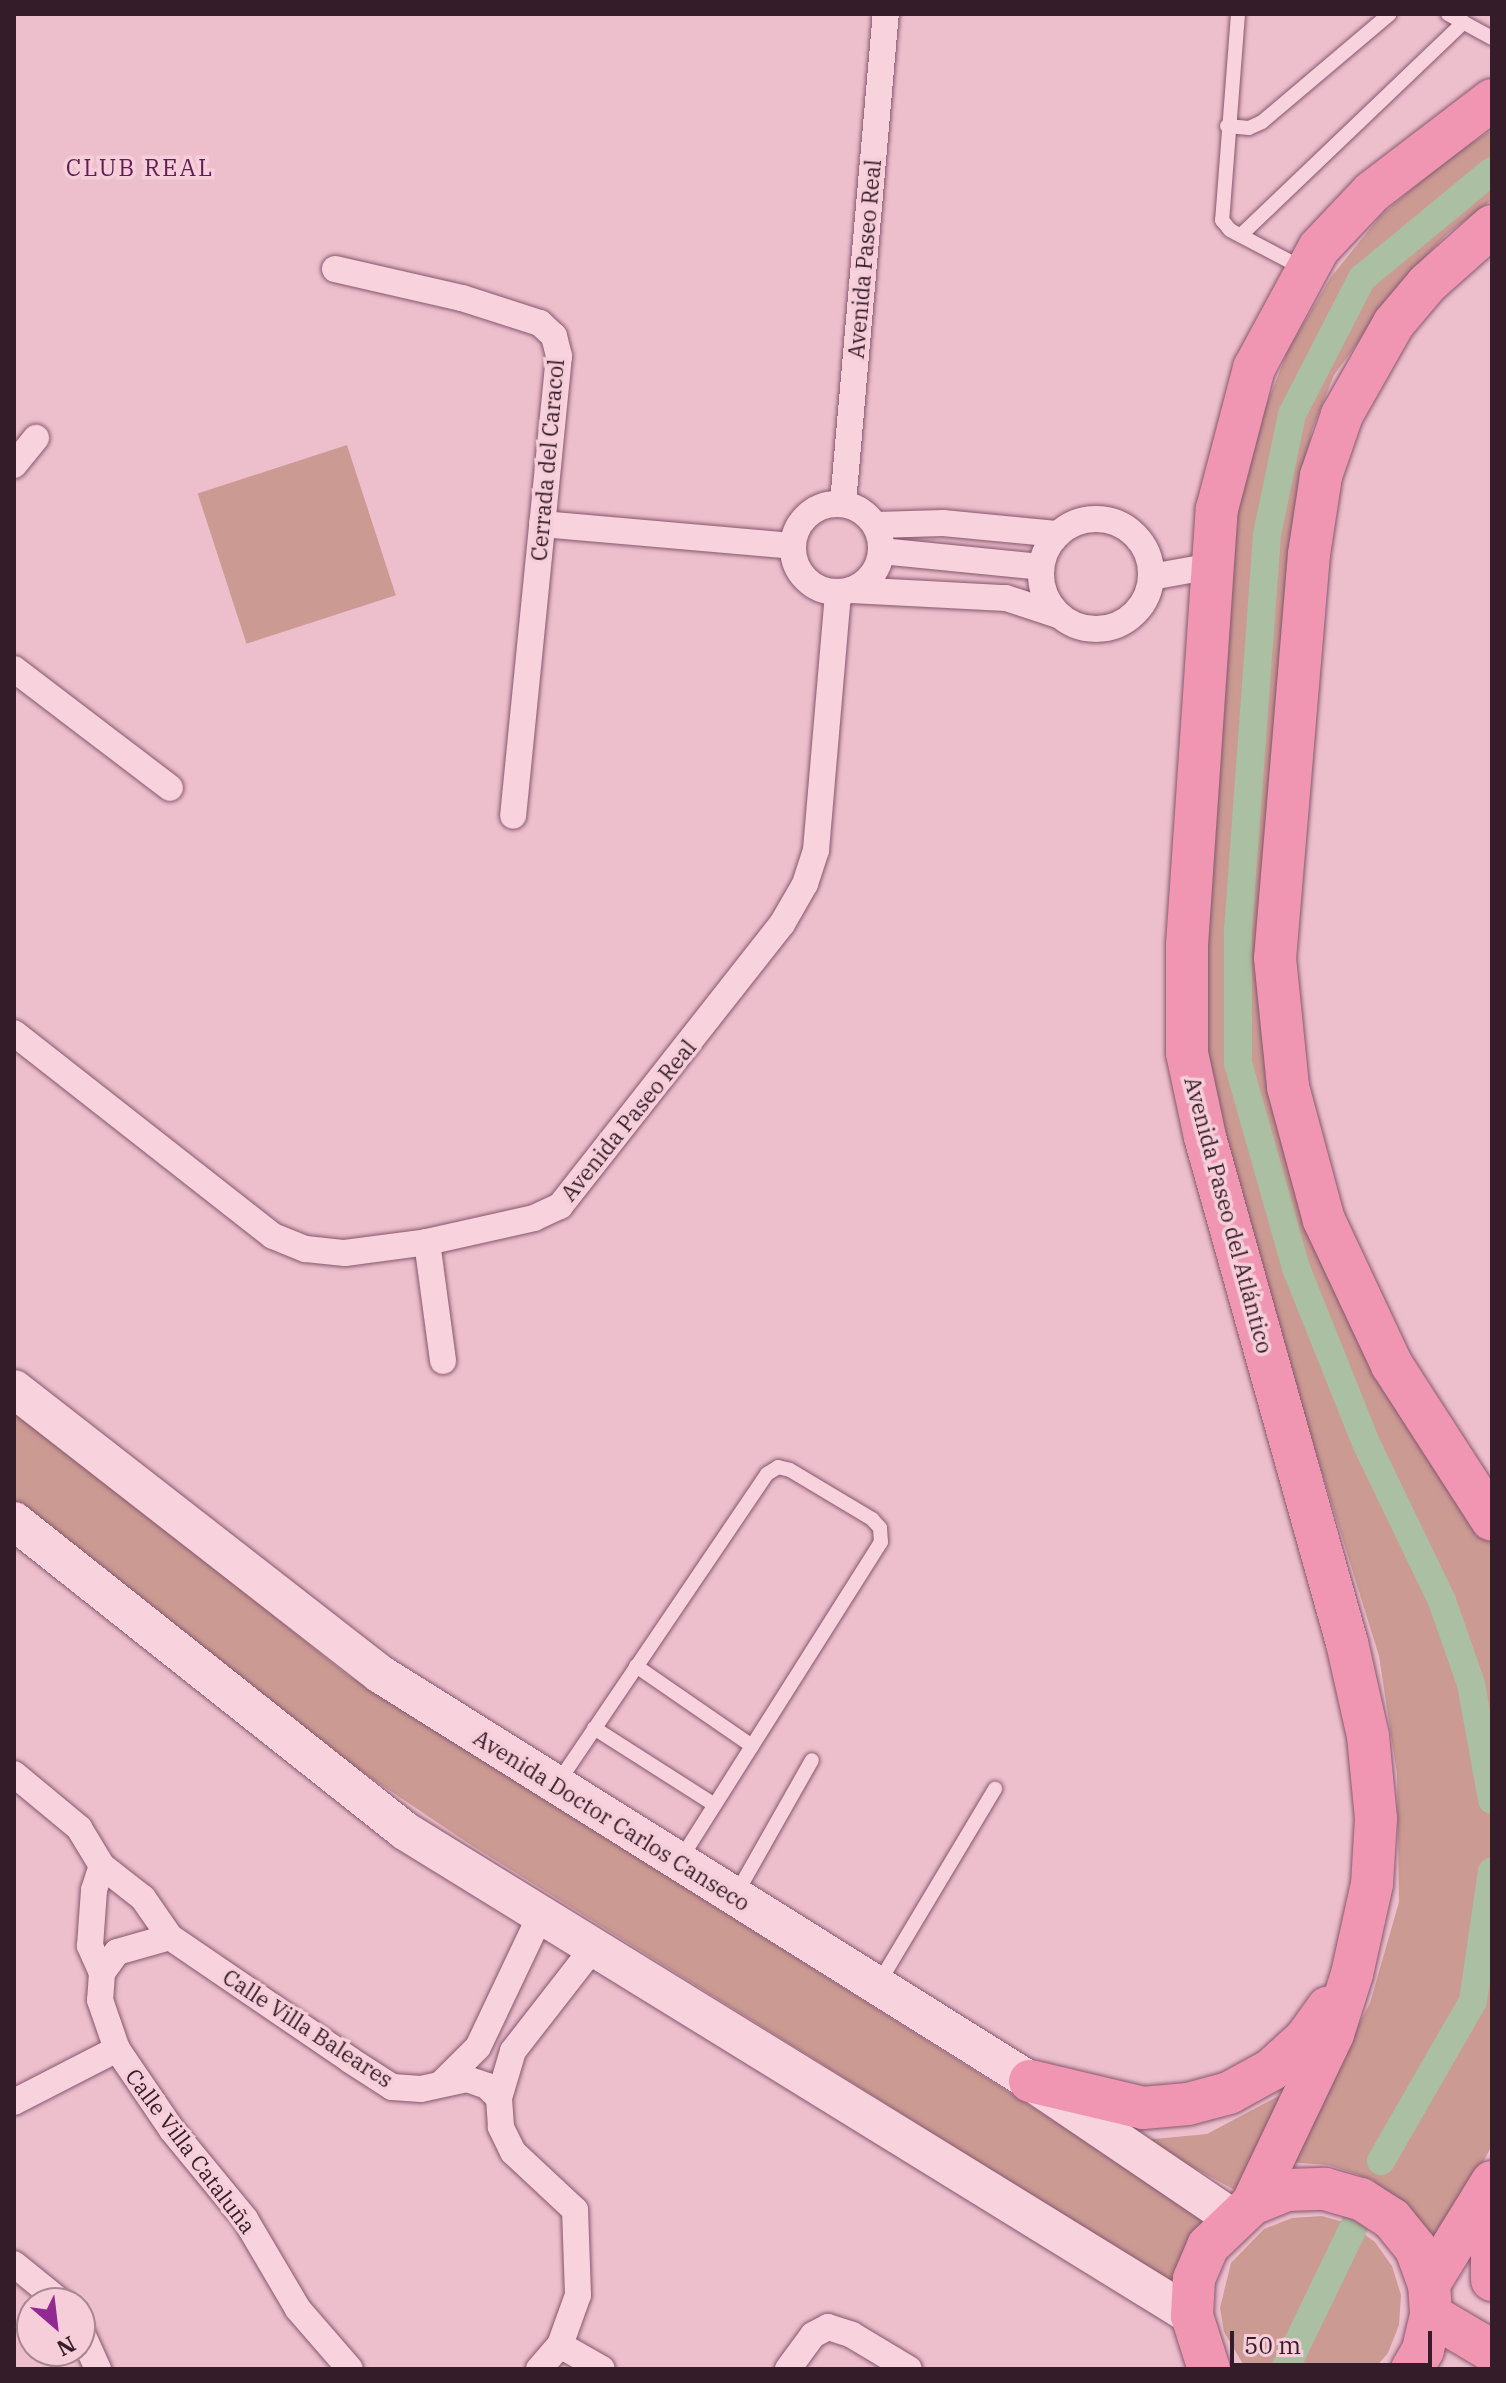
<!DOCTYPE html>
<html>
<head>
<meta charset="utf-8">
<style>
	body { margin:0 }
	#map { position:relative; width:1506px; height:2383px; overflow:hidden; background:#edbfcd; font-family:"IBM Plex Serif",serif }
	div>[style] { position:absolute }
	.green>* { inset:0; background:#cb9a93; transform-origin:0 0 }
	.canal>* { height:28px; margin:-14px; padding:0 14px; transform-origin:14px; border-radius:14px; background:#abbfa2 }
	.roads { filter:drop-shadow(0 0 2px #85576d) drop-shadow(0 0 2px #85576d) }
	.service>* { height:14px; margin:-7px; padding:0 7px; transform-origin:7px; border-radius:7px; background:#f8d2dd }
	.minor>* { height:26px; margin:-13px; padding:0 13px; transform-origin:13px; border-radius:13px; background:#f8d2dd }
	.minor>.ring { margin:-13px; padding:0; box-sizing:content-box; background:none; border:26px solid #f8d2dd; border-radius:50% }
	.secondary>* { height:38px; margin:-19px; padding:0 19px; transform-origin:19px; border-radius:19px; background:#f8d2dd }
	.primary>* { height:42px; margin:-21px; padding:0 21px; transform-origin:21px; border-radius:21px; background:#f196b2 }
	span { translate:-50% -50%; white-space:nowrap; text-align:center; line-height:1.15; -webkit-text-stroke:7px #f5ced9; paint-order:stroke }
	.street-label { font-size:22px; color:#351c29 }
	.neighbourhood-label { font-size:24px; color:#611c53; letter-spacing:2px }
	.frame { position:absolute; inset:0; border:16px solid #351c29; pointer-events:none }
	.north { position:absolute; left:16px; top:2287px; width:80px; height:80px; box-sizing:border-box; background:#f5ced9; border:2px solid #a88793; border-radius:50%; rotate:152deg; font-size:22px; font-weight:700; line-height:32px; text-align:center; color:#351c29 }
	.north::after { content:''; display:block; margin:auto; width:28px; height:36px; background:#932894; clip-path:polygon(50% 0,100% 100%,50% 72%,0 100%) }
	.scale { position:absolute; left:1230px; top:2331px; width:202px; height:36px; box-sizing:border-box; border:4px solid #351c29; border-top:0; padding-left:10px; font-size:24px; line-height:28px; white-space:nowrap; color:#351c29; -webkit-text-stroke:6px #f5ced9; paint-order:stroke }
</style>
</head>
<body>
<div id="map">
	<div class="green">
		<i style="clip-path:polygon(1492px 130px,1492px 200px,1447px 234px,1408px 275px,1334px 375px,1312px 430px,1301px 485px,1282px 1090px,1492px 1541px,1492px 2145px,1440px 2245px,1373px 2180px,1329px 2165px,1286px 2162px,1370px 2003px,1399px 1902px,1397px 1774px,1379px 1656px,1256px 1260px,1208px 1068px,1201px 984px,1240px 489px,1260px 421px,1288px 350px,1331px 277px,1382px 214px,1450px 157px)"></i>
		<i style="left:347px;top:445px;width:158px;height:157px;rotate:72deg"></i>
		<i style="clip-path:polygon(14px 1408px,346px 1674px,1216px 2223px,1178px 2286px,471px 1845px,313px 1739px,14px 1508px)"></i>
		<i style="clip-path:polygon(1290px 2090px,1240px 2193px,1143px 2140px,1207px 2134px)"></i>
		<i style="clip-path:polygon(1322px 2216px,1350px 2224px,1375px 2242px,1392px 2266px,1401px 2295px,1399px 2325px,1388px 2353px,1374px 2369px,1246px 2369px,1224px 2332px,1220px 2308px,1231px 2263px,1264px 2229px,1292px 2218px)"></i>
	</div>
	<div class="canal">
		<i style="left:1492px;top:171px;width:168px;rotate:140.5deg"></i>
		<i style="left:1362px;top:278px;width:153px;rotate:117.2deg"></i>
		<i style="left:1292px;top:414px;width:124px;rotate:101.7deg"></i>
		<i style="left:1267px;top:535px;width:394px;rotate:94.2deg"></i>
		<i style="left:1238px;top:928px;width:135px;rotate:90deg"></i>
		<i style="left:1238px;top:1063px;width:213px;rotate:74.2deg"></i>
		<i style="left:1296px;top:1268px;width:188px;rotate:68.2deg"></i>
		<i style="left:1366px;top:1443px;width:175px;rotate:64.3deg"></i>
		<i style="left:1442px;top:1601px;width:88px;rotate:70.7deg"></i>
		<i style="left:1471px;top:1684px;width:118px;rotate:79.7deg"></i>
		<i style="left:1381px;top:2161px;width:185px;rotate:-60.1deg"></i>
		<i style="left:1473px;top:2001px;width:131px;rotate:-81.7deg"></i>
		<i style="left:1285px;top:2369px;width:161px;rotate:-64.2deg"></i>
	</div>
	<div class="roads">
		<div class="service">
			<i style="left:1238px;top:14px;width:207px;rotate:94.4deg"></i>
			<i style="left:1222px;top:220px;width:13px;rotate:51deg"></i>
			<i style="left:1230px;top:230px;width:84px;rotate:27.8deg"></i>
			<i style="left:1448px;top:14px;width:50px;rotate:28.6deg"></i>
			<i style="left:1227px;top:126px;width:22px;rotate:5deg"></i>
			<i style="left:1249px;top:128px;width:14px;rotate:-25deg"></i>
			<i style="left:1262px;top:122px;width:167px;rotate:-40.2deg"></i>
			<i style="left:1241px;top:235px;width:308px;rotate:-43.7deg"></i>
			<i style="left:636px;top:1666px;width:141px;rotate:34.6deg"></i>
			<i style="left:594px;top:1728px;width:143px;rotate:32.5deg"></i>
			<i style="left:557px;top:1784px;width:374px;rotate:-55.9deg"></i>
			<i style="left:767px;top:1474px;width:13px;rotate:-32deg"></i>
			<i style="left:778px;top:1467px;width:12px;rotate:14deg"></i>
			<i style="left:790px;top:1470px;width:96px;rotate:30.9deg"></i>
			<i style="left:872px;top:1519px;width:12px;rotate:48deg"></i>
			<i style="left:880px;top:1528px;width:14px;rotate:86deg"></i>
			<i style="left:881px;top:1542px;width:378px;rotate:122.3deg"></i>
			<i style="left:735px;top:1896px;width:156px;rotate:-60.5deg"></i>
			<i style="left:877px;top:1986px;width:230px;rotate:-59.1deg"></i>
		</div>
		<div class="minor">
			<i style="left:335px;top:269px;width:130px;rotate:12.9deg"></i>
			<i style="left:462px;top:298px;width:82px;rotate:17.8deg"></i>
			<i style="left:540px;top:323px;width:19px;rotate:43deg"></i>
			<i style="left:554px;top:336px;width:21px;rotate:76deg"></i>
			<i style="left:559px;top:356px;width:462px;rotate:95.7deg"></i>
			<i style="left:14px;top:465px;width:35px;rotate:-51deg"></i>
			<i style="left:843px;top:503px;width:491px;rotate:-85deg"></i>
			<i class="ring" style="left:793px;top:504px;width:62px;height:62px"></i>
			<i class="ring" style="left:1041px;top:519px;width:84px;height:84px"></i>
			<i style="left:542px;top:524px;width:251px;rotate:5deg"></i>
			<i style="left:876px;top:525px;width:67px;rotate:-1.7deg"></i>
			<i style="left:943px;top:523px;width:116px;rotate:5.5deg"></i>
			<i style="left:881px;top:551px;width:161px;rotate:5.7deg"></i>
			<i style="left:1151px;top:577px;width:62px;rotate:-10.2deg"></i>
			<i style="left:851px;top:590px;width:155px;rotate:3deg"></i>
			<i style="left:1006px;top:598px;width:55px;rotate:18.1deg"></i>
			<i style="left:14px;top:669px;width:196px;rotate:37.3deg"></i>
			<i style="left:14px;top:1033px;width:329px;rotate:38.1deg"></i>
			<i style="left:273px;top:1236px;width:35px;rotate:22deg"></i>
			<i style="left:306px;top:1249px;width:39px;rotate:6deg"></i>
			<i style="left:345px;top:1253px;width:83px;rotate:-7.6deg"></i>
			<i style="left:427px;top:1242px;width:110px;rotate:-12.6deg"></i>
			<i style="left:534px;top:1218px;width:29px;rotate:-25deg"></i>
			<i style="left:560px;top:1206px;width:359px;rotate:-51.8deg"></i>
			<i style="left:782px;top:924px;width:46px;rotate:-60.1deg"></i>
			<i style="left:805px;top:884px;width:36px;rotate:-72deg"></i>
			<i style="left:816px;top:850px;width:259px;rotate:-85.1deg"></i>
			<i style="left:427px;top:1242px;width:120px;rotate:82.3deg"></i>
			<i style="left:14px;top:1774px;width:85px;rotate:39.7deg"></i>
			<i style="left:79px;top:1828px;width:44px;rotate:58.8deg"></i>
			<i style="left:102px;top:1866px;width:52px;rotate:38deg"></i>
			<i style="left:143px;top:1898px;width:47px;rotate:55.3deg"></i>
			<i style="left:170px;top:1937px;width:218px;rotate:34.3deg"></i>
			<i style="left:350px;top:2060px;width:50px;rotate:32.7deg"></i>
			<i style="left:392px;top:2087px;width:29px;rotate:4deg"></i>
			<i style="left:421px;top:2089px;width:47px;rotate:-12.3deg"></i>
			<i style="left:467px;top:2079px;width:21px;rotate:19deg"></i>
			<i style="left:487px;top:2086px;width:17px;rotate:45deg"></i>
			<i style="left:170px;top:1937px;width:55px;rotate:164.2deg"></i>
			<i style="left:117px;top:1952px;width:26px;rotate:126deg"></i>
			<i style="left:102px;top:1973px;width:27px;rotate:94deg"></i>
			<i style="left:100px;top:2000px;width:52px;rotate:70.9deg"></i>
			<i style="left:117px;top:2049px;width:98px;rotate:55.8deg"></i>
			<i style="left:172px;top:2130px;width:115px;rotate:50.6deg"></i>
			<i style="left:245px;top:2219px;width:104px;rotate:59.5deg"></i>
			<i style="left:298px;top:2309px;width:79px;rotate:49.1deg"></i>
			<i style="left:102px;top:1973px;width:30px;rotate:-114deg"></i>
			<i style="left:90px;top:1946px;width:56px;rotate:-85.9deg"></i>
			<i style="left:94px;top:1890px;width:25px;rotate:-72deg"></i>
			<i style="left:443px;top:2082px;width:49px;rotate:-45deg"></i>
			<i style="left:478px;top:2047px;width:149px;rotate:-64.6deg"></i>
			<i style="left:14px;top:2102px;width:116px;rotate:-27.2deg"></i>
			<i style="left:14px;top:2264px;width:62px;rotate:39.1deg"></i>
			<i style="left:80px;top:2329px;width:44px;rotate:65.8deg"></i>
			<i style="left:560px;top:2345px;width:48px;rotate:29.7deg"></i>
			<i style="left:539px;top:2369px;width:32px;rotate:-49deg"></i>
			<i style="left:560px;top:2345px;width:53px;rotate:-70.2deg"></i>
			<i style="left:578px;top:2295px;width:85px;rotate:-92deg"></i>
			<i style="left:575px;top:2210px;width:85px;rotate:-136.9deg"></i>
			<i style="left:513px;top:2152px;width:28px;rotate:-116deg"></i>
			<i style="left:501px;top:2127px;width:29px;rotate:-94deg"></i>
			<i style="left:499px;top:2098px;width:49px;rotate:-73.4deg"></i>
			<i style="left:513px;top:2051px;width:132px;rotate:-52.1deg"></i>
			<i style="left:788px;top:2369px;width:42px;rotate:-53.7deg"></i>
			<i style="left:813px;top:2335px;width:17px;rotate:-28deg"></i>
			<i style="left:828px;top:2327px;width:25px;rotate:18deg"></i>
			<i style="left:852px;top:2335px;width:66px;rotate:30.8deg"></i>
		</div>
		<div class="secondary">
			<i style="left:14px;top:1389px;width:464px;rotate:37.9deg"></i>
			<i style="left:380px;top:1674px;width:767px;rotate:32.05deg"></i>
			<i style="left:1030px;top:2081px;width:244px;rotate:34.1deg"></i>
			<i style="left:14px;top:1521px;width:499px;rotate:38.4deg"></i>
			<i style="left:405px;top:1831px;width:924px;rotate:31.64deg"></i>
		</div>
		<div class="primary">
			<i style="left:1492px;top:226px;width:87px;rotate:138.3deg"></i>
			<i style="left:1427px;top:284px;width:51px;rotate:130.2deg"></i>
			<i style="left:1394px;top:323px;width:106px;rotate:119.5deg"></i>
			<i style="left:1342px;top:415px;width:65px;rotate:109deg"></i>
			<i style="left:1321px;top:476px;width:79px;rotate:98.7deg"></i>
			<i style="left:1309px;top:554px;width:405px;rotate:94.8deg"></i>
			<i style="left:1275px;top:958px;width:130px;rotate:84.2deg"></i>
			<i style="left:1288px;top:1087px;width:138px;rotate:74.9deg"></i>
			<i style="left:1324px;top:1220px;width:160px;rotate:64.9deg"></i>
			<i style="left:1392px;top:1365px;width:184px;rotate:57.2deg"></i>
			<i style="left:1030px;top:2081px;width:116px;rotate:13.4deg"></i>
			<i style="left:1143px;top:2108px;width:45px;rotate:-5.1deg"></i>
			<i style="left:1188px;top:2104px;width:42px;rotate:-15deg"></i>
			<i style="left:1229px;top:2093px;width:48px;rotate:-28.7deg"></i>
			<i style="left:1271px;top:2070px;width:46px;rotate:-42.4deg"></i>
			<i style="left:1305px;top:2039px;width:39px;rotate:-54deg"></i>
			<i style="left:1492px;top:2203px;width:77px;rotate:90deg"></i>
			<i style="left:1252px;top:2204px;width:188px;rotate:-64.5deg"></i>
			<i style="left:1333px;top:2034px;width:63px;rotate:-72.4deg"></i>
			<i style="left:1352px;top:1974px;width:92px;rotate:-77.5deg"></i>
			<i style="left:1372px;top:1884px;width:65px;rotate:-86.5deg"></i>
			<i style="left:1376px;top:1819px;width:83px;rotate:-95.5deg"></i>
			<i style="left:1368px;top:1736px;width:95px;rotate:-102.7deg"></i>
			<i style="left:1347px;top:1643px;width:526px;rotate:-105.68deg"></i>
			<i style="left:1205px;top:1137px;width:86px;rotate:-102.1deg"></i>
			<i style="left:1187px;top:1053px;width:108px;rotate:-90deg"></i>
			<i style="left:1187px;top:945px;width:437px;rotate:-86.1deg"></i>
			<i style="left:1217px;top:509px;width:146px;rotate:-75.3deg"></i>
			<i style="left:1254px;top:368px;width:136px;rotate:-61.6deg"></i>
			<i style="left:1319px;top:248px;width:77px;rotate:-46.6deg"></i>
			<i style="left:1372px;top:192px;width:151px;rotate:-37.5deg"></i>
			<i style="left:1429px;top:2284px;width:120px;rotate:-58.3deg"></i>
			<i style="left:1431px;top:2315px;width:71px;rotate:30.5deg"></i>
			<i style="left:1209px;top:2369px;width:56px;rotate:-107.8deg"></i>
			<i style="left:1192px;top:2316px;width:37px;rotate:-87deg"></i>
			<i style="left:1194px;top:2279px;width:36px;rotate:-67deg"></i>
			<i style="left:1208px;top:2246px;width:61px;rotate:-43.7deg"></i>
			<i style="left:1252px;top:2204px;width:38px;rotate:-22deg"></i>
			<i style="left:1287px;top:2190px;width:38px;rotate:-2deg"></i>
			<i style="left:1325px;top:2189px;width:37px;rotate:16deg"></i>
			<i style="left:1361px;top:2199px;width:37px;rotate:33deg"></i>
			<i style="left:1392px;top:2219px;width:38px;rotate:51deg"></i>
			<i style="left:1416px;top:2249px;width:37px;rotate:70deg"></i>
			<i style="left:1429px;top:2284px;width:31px;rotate:86deg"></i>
			<i style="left:1431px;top:2315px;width:36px;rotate:103deg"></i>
			<i style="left:1423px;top:2350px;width:22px;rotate:120deg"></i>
		</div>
	</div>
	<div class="street-label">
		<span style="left:864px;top:259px;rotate:-85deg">Avenida Paseo Real</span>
		<span style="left:547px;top:460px;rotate:-85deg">Cerrada del Caracol</span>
		<span style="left:628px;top:1120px;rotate:-51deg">Avenida Paseo Real</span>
		<span style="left:1229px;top:1215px;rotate:75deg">Avenida Paseo del Atlántico</span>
		<span style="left:612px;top:1820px;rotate:32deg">Avenida Doctor Carlos Canseco</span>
		<span style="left:308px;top:2028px;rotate:33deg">Calle Villa Baleares</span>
		<span style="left:191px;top:2151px;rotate:53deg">Calle Villa Cataluña</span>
	</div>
	<div class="neighbourhood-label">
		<span style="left:140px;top:168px">CLUB REAL</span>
	</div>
	<div class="frame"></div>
	<div class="north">N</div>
	<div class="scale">50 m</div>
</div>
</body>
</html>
